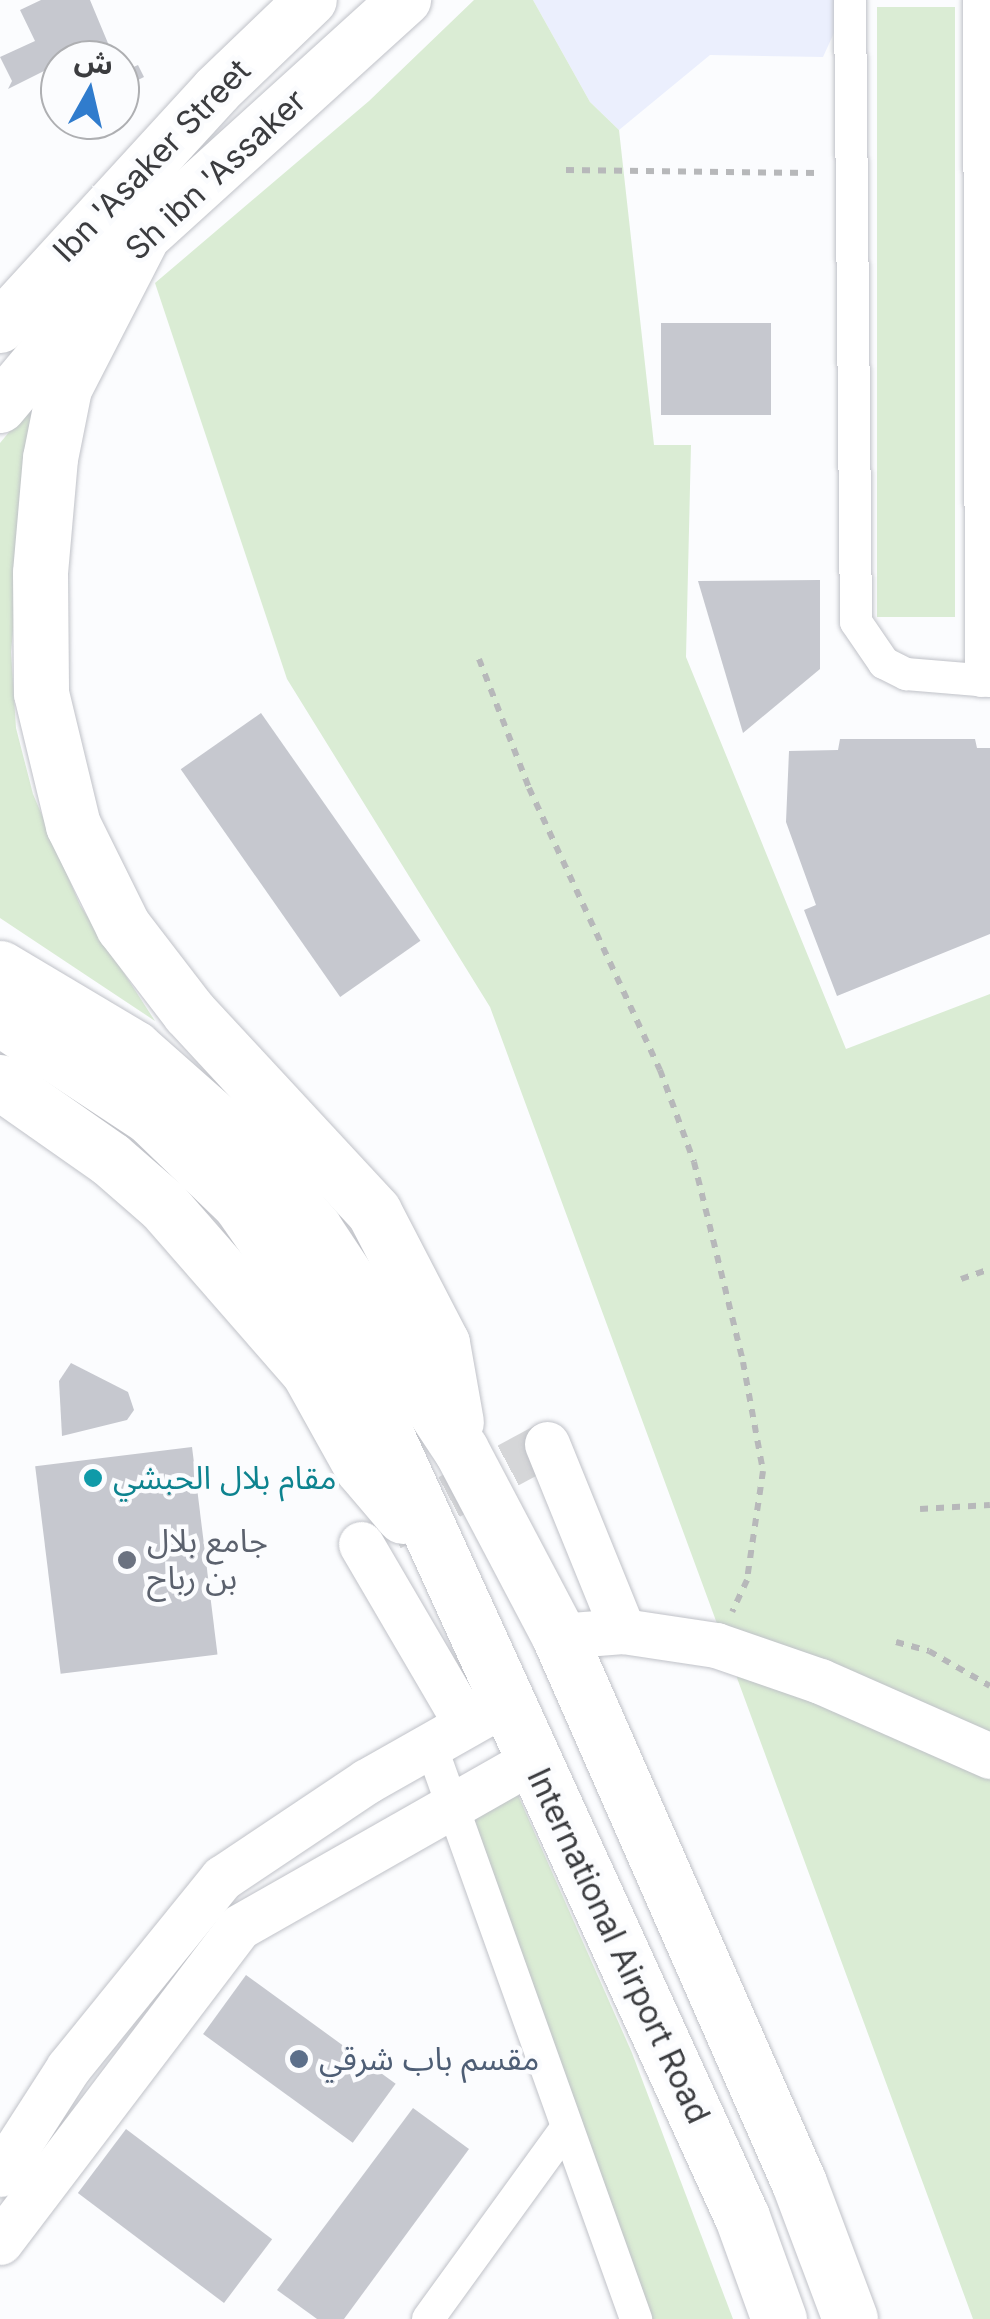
<!DOCTYPE html>
<html>
<head>
<meta charset="utf-8">
<style>
	body { margin:0 }
	#map { position:relative; width:990px; height:2319px; overflow:hidden; background:#fbfcfe; font-family:Inter,"Noto Sans Arabic",sans-serif }
	div>[style] { position:absolute }
	.built>* { inset:0; background:#ebeffd }
	.green>* { inset:0; background:#daecd4; transform-origin:0 0 }
	.building>* { inset:0; background:#c6c8cf; transform-origin:0 0 }
	.secondary-tunnel>* { height:45px; margin-top:-22.5px; transform-origin:0; background:repeating-linear-gradient(90deg,#d5d6d8 0 45px,transparent 0 67px) }
	.path>* { height:6px; margin-top:-3px; transform-origin:0; background:repeating-linear-gradient(90deg,#b7b8ba 0 8px,transparent 0 16px) }
	.roads { filter:drop-shadow(0 0 2px #c0c2c8) drop-shadow(0 0 2px #c0c2c8) }
	.minor>* { height:32px; margin:-16px; padding:0 16px; transform-origin:16px; border-radius:16px; background:#fff }
	.secondary>* { height:45px; margin:-22.5px; padding:0 22.5px; transform-origin:22.5px; border-radius:22.5px; background:#fff }
	.primary>* { height:52px; margin:-26px; padding:0 26px; transform-origin:26px; border-radius:26px; background:#fff }
	.motorway>* { height:55px; margin:-27.5px; padding:0 27.5px; transform-origin:27.5px; border-radius:27.5px; background:#fff }
	.dots>* { width:28px; height:28px; translate:-50% -50%; box-sizing:border-box; border:5px solid #fbfcfe; border-radius:50% }
	span { translate:-50% -50%; white-space:nowrap; text-align:center; line-height:1.15; -webkit-text-stroke:9px #fbfcfe; paint-order:stroke }
	.street-label { font-size:32px; color:#3b3c3f }
	.culture-label { font-size:32px; color:#0d838f }
	.left { translate:0 -50%; text-align:left }
	.worship-label { font-size:32px; color:#5b616d }
	.service-label { font-size:32px; color:#4e5e75 }
	.north { position:absolute; left:40px; top:40px; width:100px; height:100px; box-sizing:border-box; background:#fbfcfe; border:2px solid #aeafb2; border-radius:50%; rotate:8deg; font-size:28px; font-weight:700; line-height:40px; text-align:center; color:#3b3c3f }
	.north::after { content:''; display:block; margin:auto; width:35px; height:45px; background:#307ccd; clip-path:polygon(50% 0,100% 100%,50% 72%,0 100%) }
</style>
</head>
<body>
<div id="map">
	<div class="built">
		<i style="clip-path:polygon(533px 0,849px 0,823px 57px,710px 55px,619px 130px,590px 102px)"></i>
	</div>
	<div class="green">
		<i style="clip-path:polygon(474px 0,533px 0,590px 102px,619px 130px,654px 445px,691px 445px,686px 657px,846px 1049px,990px 994px,990px 2319px,973px 2319px,490px 1007px,287px 679px,155px 283px,369px 101px)"></i>
		<i style="left:877px;top:7px;width:78px;height:610px"></i>
		<i style="clip-path:polygon(34px 402px,11px 652px,16px 728px,33px 794px,80px 905px,155px 1021px,0 918px,0 443px)"></i>
		<i style="clip-path:polygon(510px 1777px,632px 2053px,733px 2319px,636px 2319px,454px 1809px)"></i>
	</div>
	<div class="building">
		<i style="clip-path:polygon(41px 0,90px 0,115px 60px,60px 60px,60px 104px,44px 71px,8px 89px,12px 81px,0 57px,35px 41px,20px 10px)"></i>
		<i style="clip-path:polygon(138px 65px,144px 77px,120px 89px,120px 73px)"></i>
		<i style="left:661px;top:323px;width:110px;height:92px"></i>
		<i style="clip-path:polygon(820px 580px,820px 669px,743px 733px,698px 581px)"></i>
		<i style="left:261px;top:713px;width:278px;height:98px;rotate:55deg"></i>
		<i style="clip-path:polygon(840px 739px,975px 739px,977px 748px,990px 748px,990px 934px,837px 996px,804px 910px,816px 905px,786px 822px,789px 751px,838px 750px)"></i>
		<i style="clip-path:polygon(71px 1363px,128px 1392px,134px 1410px,127px 1420px,62px 1436px,59px 1381px)"></i>
		<i style="left:192px;top:1447px;width:209px;height:158px;rotate:83deg"></i>
		<i style="left:246px;top:1975px;width:185px;height:73px;rotate:36deg"></i>
		<i style="clip-path:polygon(413px 2108px,469px 2149px,344px 2319px,317px 2319px,277px 2290px)"></i>
		<i style="left:126px;top:2129px;width:183px;height:80px;rotate:37deg"></i>
	</div>
	<div class="secondary-tunnel">
		<i style="left:390px;top:1528px;width:178px;rotate:-28.1deg"></i>
	</div>
	<div class="path">
		<i style="left:566px;top:170px;width:255px;rotate:0.7deg"></i>
		<i style="left:479px;top:659px;width:138px;rotate:68.8deg"></i>
		<i style="left:529px;top:788px;width:311px;rotate:65.1deg"></i>
		<i style="left:660px;top:1070px;width:98px;rotate:69.7deg"></i>
		<i style="left:694px;top:1162px;width:206px;rotate:76.2deg"></i>
		<i style="left:743px;top:1362px;width:111px;rotate:79.6deg"></i>
		<i style="left:763px;top:1471px;width:110px;rotate:98.4deg"></i>
		<i style="left:747px;top:1580px;width:35px;rotate:115deg"></i>
		<i style="left:961px;top:1279px;width:31px;rotate:-19deg"></i>
		<i style="left:920px;top:1509px;width:70px;rotate:-3.3deg"></i>
		<i style="left:896px;top:1642px;width:34px;rotate:15deg"></i>
		<i style="left:929px;top:1651px;width:70px;rotate:29.8deg"></i>
	</div>
	<div class="roads">
		<div class="minor">
			<i style="left:850px;top:0;width:622px;rotate:89.45deg"></i>
			<i style="left:856px;top:622px;width:50px;rotate:55.7deg"></i>
			<i style="left:884px;top:663px;width:25px;rotate:27deg"></i>
			<i style="left:906px;top:674px;width:84px;rotate:4.8deg"></i>
			<i style="left:979px;top:0;width:681px;rotate:89.83deg"></i>
			<i style="left:431px;top:1746px;width:609px;rotate:70.31deg"></i>
			<i style="left:428px;top:2319px;width:237px;rotate:-54.1deg"></i>
		</div>
		<div class="secondary">
			<i style="left:547px;top:1444px;width:202px;rotate:67.9deg"></i>
			<i style="left:361px;top:1544px;width:208px;rotate:59.7deg"></i>
			<i style="left:559px;top:1636px;width:64px;rotate:-4.5deg"></i>
			<i style="left:623px;top:1631px;width:94px;rotate:8.6deg"></i>
			<i style="left:716px;top:1645px;width:110px;rotate:19.1deg"></i>
			<i style="left:820px;top:1681px;width:186px;rotate:23.8deg"></i>
			<i style="left:0;top:2174px;width:126px;rotate:-57.3deg"></i>
			<i style="left:68px;top:2068px;width:245px;rotate:-51deg"></i>
			<i style="left:222px;top:1878px;width:174px;rotate:-33.8deg"></i>
			<i style="left:367px;top:1781px;width:159px;rotate:-29.5deg"></i>
			<i style="left:0;top:2242px;width:395px;rotate:-52.8deg"></i>
			<i style="left:239px;top:1927px;width:338px;rotate:-29.6deg"></i>
		</div>
		<div class="primary">
			<i style="left:0;top:327px;width:321px;rotate:-47.5deg"></i>
			<i style="left:217px;top:90px;width:130px;rotate:-43.8deg"></i>
			<i style="left:0;top:407px;width:218px;rotate:-50deg"></i>
			<i style="left:140px;top:240px;width:358px;rotate:-42.2deg"></i>
		</div>
		<div class="motorway">
			<i style="left:140px;top:240px;width:166px;rotate:117.2deg"></i>
			<i style="left:64px;top:388px;width:71px;rotate:101.3deg"></i>
			<i style="left:50px;top:458px;width:115px;rotate:95deg"></i>
			<i style="left:40px;top:573px;width:120px;rotate:89.5deg"></i>
			<i style="left:41px;top:693px;width:136px;rotate:76.4deg"></i>
			<i style="left:73px;top:825px;width:113px;rotate:63.7deg"></i>
			<i style="left:123px;top:926px;width:108px;rotate:52.5deg"></i>
			<i style="left:189px;top:1012px;width:272px;rotate:47.2deg"></i>
			<i style="left:374px;top:1212px;width:148px;rotate:62.6deg"></i>
			<i style="left:442px;top:1343px;width:80px;rotate:80deg"></i>
			<i style="left:0;top:968px;width:156px;rotate:30.8deg"></i>
			<i style="left:134px;top:1048px;width:140px;rotate:41.5deg"></i>
			<i style="left:239px;top:1141px;width:115px;rotate:49.2deg"></i>
			<i style="left:314px;top:1228px;width:266px;rotate:56.5deg"></i>
			<i style="left:461px;top:1450px;width:210px;rotate:62.2deg"></i>
			<i style="left:559px;top:1636px;width:597px;rotate:66.31deg"></i>
			<i style="left:799px;top:2183px;width:145px;rotate:69.4deg"></i>
			<i style="left:0;top:1018px;width:180px;rotate:33.4deg"></i>
			<i style="left:150px;top:1117px;width:125px;rotate:44deg"></i>
			<i style="left:240px;top:1204px;width:206px;rotate:55.1deg"></i>
			<i style="left:358px;top:1373px;width:927px;rotate:65.54deg"></i>
			<i style="left:742px;top:2217px;width:109px;rotate:70.1deg"></i>
			<i style="left:0;top:1082px;width:134px;rotate:35deg"></i>
			<i style="left:110px;top:1159px;width:70px;rotate:41deg"></i>
			<i style="left:163px;top:1205px;width:220px;rotate:48.9deg"></i>
			<i style="left:308px;top:1371px;width:111px;rotate:60.9deg"></i>
			<i style="left:362px;top:1468px;width:63px;rotate:49.5deg"></i>
		</div>
	</div>
	<div class="dots">
		<i style="left:93px;top:1478px;background:#0f9aa8"></i>
		<i style="left:127px;top:1560px;background:#6b7280"></i>
		<i style="left:299px;top:2059px;background:#5c6f8a"></i>
	</div>
	<div class="street-label">
		<span style="left:152px;top:161px;rotate:-46deg">Ibn 'Asaker Street</span>
		<span style="left:216px;top:175px;rotate:-43deg">Sh ibn 'Assaker</span>
		<span style="left:618px;top:1946px;rotate:65deg">International Airport Road</span>
	</div>
	<div class="culture-label">
		<span class="left" style="left:113px;top:1478px">مقام بلال الحبشي</span>
	</div>
	<div class="worship-label">
		<span class="left" style="left:147px;top:1560px">جامع بلال<br>بن رباح</span>
	</div>
	<div class="service-label">
		<span class="left" style="left:319px;top:2059px">مقسم باب شرقي</span>
	</div>
	<div class="north">ش</div>
</div>
</body>
</html>
